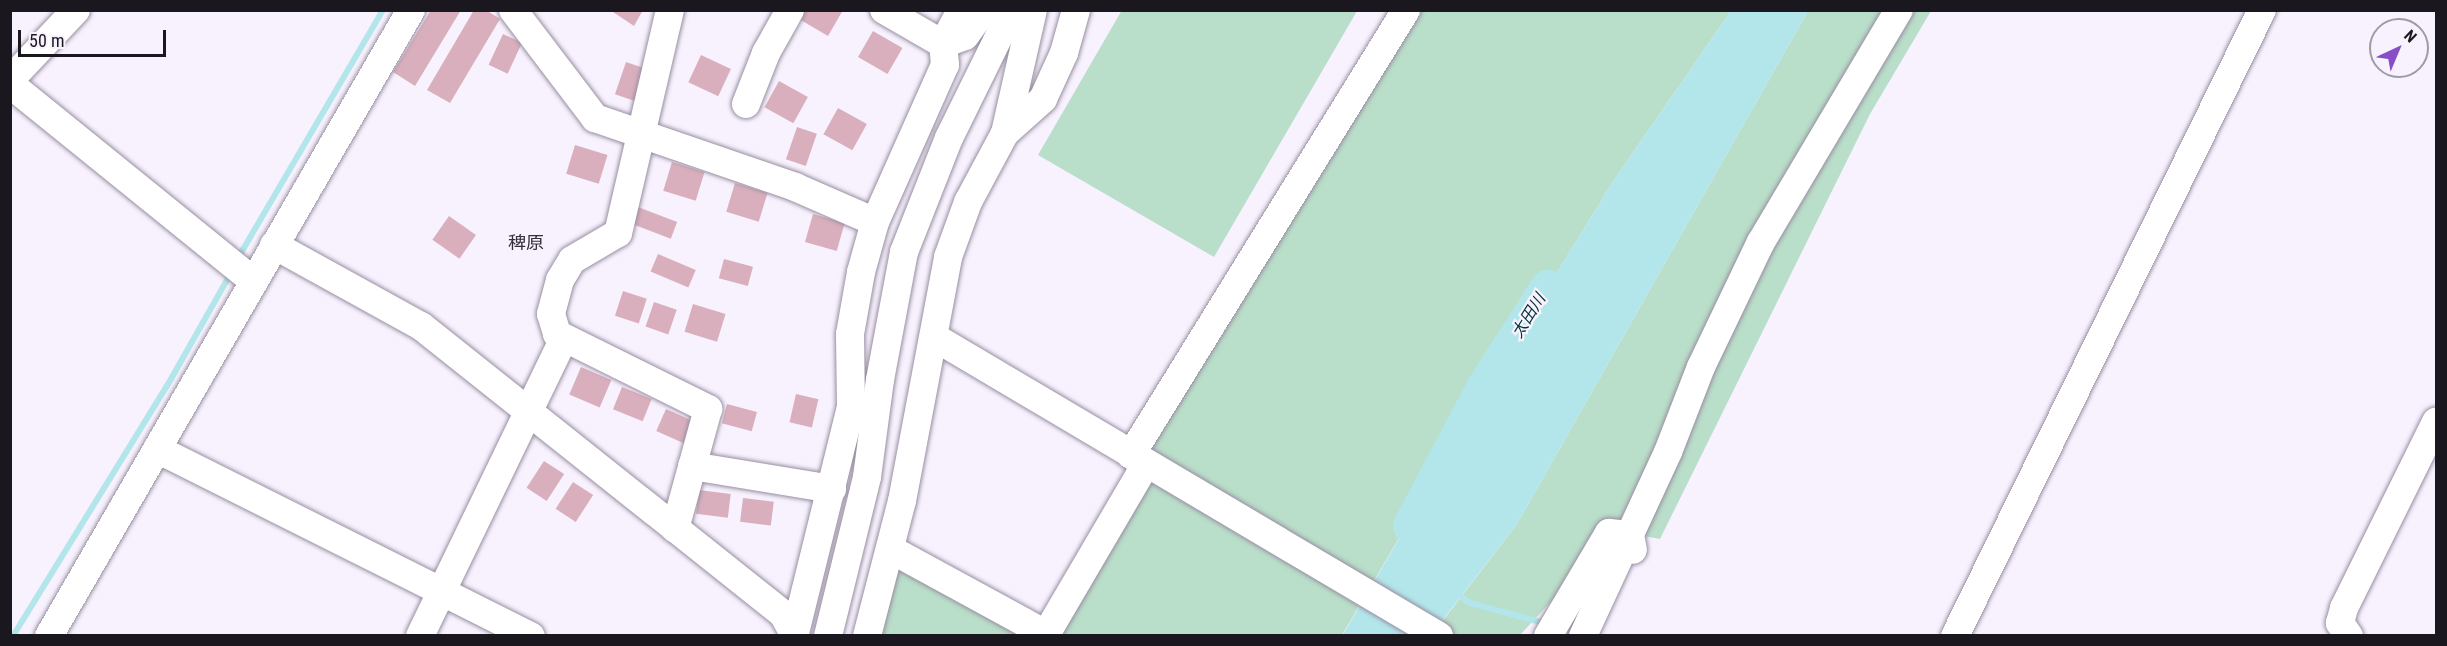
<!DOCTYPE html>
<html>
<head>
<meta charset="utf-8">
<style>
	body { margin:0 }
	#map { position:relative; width:2447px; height:646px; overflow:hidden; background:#f8f2fe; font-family:"Roboto Condensed","Noto Sans JP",sans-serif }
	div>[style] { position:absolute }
	.green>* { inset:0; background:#b9dec9 }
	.water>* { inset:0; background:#b2e6eb }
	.stream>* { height:6px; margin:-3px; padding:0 3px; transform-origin:3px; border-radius:3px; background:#b2e6eb }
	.river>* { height:36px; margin:-18px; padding:0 18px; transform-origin:18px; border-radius:18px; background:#b2e6eb }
	.building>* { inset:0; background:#daafbd; transform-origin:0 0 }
	.roads { filter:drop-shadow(0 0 2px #988ea1) drop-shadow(0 0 2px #988ea1) }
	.minor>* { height:28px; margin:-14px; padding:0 14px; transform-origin:14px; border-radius:14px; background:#fff }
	span { translate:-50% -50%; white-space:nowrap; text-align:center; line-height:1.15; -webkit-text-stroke:4.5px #f8f2fe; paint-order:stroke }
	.water-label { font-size:16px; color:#003236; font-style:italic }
	.quarter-label { font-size:18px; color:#362d3d }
	.frame { position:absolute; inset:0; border:12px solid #1b171f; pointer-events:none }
	.north { position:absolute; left:2369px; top:18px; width:60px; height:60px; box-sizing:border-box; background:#f8f2fe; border:2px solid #a09aa5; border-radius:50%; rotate:44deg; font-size:16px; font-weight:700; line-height:24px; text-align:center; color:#1b171f }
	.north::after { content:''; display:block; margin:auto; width:21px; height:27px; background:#874ec5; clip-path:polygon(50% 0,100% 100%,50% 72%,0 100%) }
	.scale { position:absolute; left:18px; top:30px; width:148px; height:27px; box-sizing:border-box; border:3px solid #1b171f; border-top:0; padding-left:8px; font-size:18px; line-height:21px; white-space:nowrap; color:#1b171f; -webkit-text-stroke:4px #f8f2fe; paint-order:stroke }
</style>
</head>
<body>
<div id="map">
	<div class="green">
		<i style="clip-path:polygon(1122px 10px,1357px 11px,1214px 257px,1038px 155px)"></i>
		<i style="clip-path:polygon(1404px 11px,1731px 11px,1614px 180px,1522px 329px,1342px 635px,878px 636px,890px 549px,1043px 632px)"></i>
		<i style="clip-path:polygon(1808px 11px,1931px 11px,1870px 114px,1660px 539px,1616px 531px,1520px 635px,1431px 636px,1517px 524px)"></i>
	</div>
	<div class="water">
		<i style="clip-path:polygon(1731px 11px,1808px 11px,1517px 524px,1431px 635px,1342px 636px,1522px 329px,1614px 180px)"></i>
	</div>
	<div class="stream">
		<i style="left:238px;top:258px;width:287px;rotate:-59.7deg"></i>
		<i style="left:1456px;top:593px;width:17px;rotate:36deg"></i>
		<i style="left:1470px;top:603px;width:81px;rotate:15.1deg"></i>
		<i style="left:13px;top:636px;width:294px;rotate:-58.4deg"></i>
		<i style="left:167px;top:386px;width:130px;rotate:-60.5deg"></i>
	</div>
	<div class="river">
		<i style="left:1411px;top:526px;width:156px;rotate:-62.1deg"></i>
		<i style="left:1484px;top:388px;width:119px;rotate:-57.4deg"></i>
	</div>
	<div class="building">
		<i style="clip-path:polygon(431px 10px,461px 10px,415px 86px,393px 72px)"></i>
		<i style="clip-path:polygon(474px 10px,486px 10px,500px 19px,450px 103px,427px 90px)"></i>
		<i style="clip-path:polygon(610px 10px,643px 10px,634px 26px)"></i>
		<i style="clip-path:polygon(805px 10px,843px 10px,828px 36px,799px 19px)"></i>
		<i style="left:873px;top:31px;width:34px;height:30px;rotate:30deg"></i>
		<i style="left:503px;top:34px;width:21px;height:34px;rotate:25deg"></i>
		<i style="left:701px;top:55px;width:33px;height:30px;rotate:25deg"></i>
		<i style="left:626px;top:62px;width:21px;height:34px;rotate:19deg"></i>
		<i style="left:779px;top:81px;width:33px;height:30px;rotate:29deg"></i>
		<i style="left:838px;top:108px;width:33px;height:30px;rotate:29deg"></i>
		<i style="left:797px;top:127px;width:21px;height:34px;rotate:19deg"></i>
		<i style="left:575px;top:145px;width:34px;height:30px;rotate:17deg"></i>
		<i style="left:672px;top:162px;width:34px;height:30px;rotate:17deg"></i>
		<i style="left:735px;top:183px;width:34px;height:30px;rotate:17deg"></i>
		<i style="left:638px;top:207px;width:42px;height:18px;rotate:21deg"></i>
		<i style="left:813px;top:214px;width:33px;height:29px;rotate:16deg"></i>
		<i style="left:449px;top:216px;width:33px;height:29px;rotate:35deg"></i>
		<i style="left:658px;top:254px;width:41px;height:19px;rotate:23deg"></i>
		<i style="left:724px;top:259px;width:30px;height:20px;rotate:15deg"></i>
		<i style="left:623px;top:291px;width:25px;height:26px;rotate:18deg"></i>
		<i style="left:654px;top:302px;width:24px;height:26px;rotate:19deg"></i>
		<i style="left:693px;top:304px;width:34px;height:29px;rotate:17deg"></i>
		<i style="left:581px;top:367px;width:33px;height:30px;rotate:23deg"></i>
		<i style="left:622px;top:387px;width:32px;height:24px;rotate:22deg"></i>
		<i style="left:796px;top:394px;width:23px;height:29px;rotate:13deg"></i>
		<i style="left:727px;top:404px;width:31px;height:20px;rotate:15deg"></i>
		<i style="left:666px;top:409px;width:32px;height:24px;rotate:24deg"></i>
		<i style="left:544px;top:461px;width:24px;height:32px;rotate:33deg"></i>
		<i style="left:573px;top:482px;width:24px;height:32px;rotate:33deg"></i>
		<i style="left:699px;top:490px;width:32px;height:24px;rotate:7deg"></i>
		<i style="left:743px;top:498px;width:31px;height:24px;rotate:7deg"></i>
	</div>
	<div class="roads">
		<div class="minor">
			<i style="left:513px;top:10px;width:136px;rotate:52.8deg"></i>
			<i style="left:595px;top:118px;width:212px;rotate:19deg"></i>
			<i style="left:795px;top:187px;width:87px;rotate:23.6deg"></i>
			<i style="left:670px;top:10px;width:229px;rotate:103.1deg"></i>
			<i style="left:618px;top:233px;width:53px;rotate:149.6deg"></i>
			<i style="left:572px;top:260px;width:23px;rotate:121deg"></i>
			<i style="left:560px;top:280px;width:35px;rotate:105deg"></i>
			<i style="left:551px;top:314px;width:21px;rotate:73deg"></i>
			<i style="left:557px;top:334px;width:169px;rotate:26.4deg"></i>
			<i style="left:708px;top:409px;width:124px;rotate:105.4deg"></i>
			<i style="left:884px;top:10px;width:68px;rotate:30deg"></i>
			<i style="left:943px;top:44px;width:23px;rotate:-20deg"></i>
			<i style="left:965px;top:36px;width:32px;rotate:-54deg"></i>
			<i style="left:10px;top:80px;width:96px;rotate:-46.7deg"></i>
			<i style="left:10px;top:84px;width:313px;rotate:39deg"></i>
			<i style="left:746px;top:104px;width:55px;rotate:-68.6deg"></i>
			<i style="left:766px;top:53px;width:49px;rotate:-60.8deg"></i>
			<i style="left:1005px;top:133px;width:51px;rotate:-41.8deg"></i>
			<i style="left:1043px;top:99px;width:51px;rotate:-65.5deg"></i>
			<i style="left:1064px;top:53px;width:45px;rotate:-74.4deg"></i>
			<i style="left:274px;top:245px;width:168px;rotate:28.9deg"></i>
			<i style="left:421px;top:326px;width:463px;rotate:38.5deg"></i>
			<i style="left:783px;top:614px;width:25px;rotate:61deg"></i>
			<i style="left:934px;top:337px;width:587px;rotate:30.63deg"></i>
			<i style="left:157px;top:449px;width:418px;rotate:26.6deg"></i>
			<i style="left:1131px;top:455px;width:523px;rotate:-58.28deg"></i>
			<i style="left:692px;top:466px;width:142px;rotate:9.3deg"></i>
			<i style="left:890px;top:549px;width:178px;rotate:28.6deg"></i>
			<i style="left:795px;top:633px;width:233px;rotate:-76.1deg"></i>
			<i style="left:851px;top:407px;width:73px;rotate:-90.8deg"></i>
			<i style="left:850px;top:334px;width:63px;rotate:-79.9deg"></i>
			<i style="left:861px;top:272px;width:52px;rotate:-74.4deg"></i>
			<i style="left:875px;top:222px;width:172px;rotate:-66deg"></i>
			<i style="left:945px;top:65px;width:21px;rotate:-95deg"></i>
			<i style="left:943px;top:44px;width:38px;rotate:-62deg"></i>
			<i style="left:49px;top:636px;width:723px;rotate:-59.96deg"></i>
			<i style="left:420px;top:636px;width:331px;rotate:-64.2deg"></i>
			<i style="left:828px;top:636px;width:164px;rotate:-76.2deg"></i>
			<i style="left:867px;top:477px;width:98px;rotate:-82.4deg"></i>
			<i style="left:880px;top:380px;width:130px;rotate:-79.4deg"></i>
			<i style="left:904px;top:252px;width:123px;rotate:-68.5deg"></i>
			<i style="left:949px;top:138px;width:143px;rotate:-63.8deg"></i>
			<i style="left:867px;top:636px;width:139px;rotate:-75.5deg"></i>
			<i style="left:902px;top:501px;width:248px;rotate:-79.3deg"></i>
			<i style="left:948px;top:257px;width:59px;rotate:-70deg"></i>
			<i style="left:968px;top:202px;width:78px;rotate:-61.8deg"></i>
			<i style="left:1005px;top:133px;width:126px;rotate:-77.2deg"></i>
			<i style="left:1045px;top:636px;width:199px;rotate:-59.6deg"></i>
			<i style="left:1548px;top:636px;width:120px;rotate:-59.4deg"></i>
			<i style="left:1609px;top:533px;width:21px;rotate:5deg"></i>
			<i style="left:1630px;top:535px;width:15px;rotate:79deg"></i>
			<i style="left:1583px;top:636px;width:203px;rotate:-65.2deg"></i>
			<i style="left:1668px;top:452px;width:91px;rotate:-68.8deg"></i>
			<i style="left:1701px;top:367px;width:139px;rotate:-64.4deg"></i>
			<i style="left:1761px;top:242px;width:270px;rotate:-59.3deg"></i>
			<i style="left:1955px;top:636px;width:697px;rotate:-63.88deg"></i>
			<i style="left:2349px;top:636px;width:16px;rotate:-125deg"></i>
			<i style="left:2340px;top:623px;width:16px;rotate:-75deg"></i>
			<i style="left:2344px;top:608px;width:208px;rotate:-63.7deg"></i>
		</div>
	</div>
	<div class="water-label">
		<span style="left:1529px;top:316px;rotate:-58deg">太田川</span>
	</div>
	<div class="quarter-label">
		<span style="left:526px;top:243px">稗原</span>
	</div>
	<div class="frame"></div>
	<div class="north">N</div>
	<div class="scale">50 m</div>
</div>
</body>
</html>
